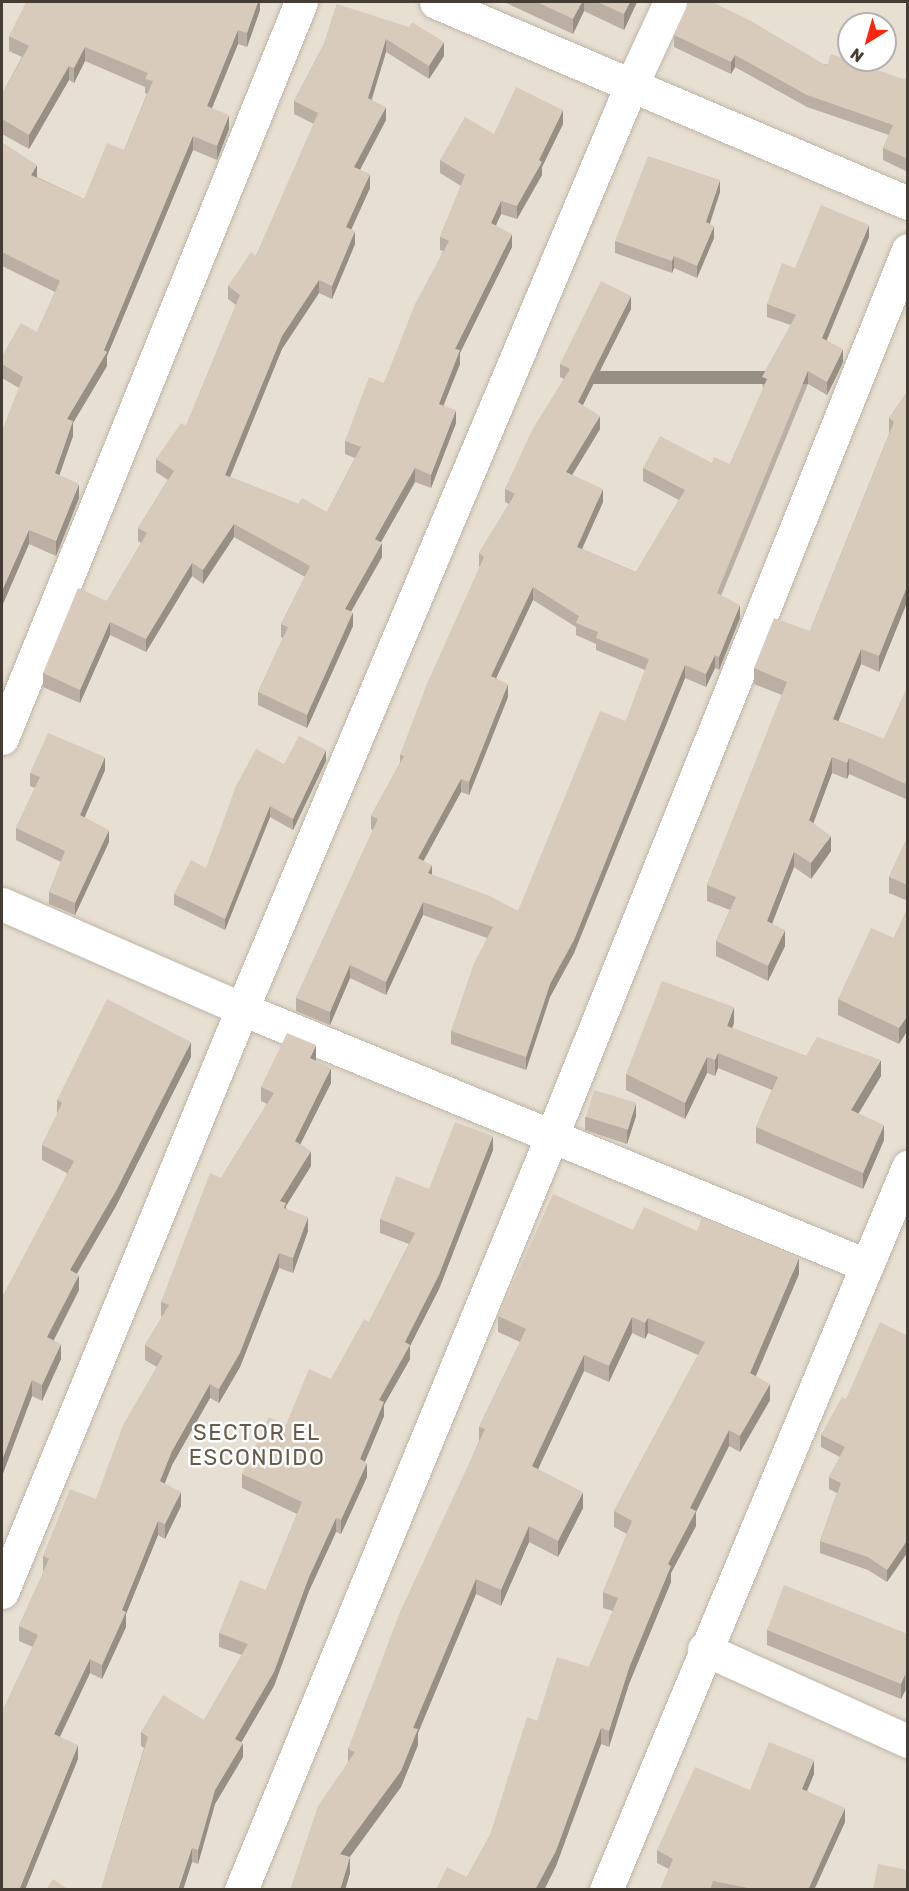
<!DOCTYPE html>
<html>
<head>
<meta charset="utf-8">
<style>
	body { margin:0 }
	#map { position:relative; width:909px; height:1891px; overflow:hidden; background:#f3eee4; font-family:Rubik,sans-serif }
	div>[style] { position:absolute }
	.residential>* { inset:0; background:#e7dfd2 }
	.roads { filter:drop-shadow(0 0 2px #beb5a7) drop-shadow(0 0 2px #beb5a7) }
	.minor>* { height:33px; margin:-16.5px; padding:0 16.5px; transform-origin:16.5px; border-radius:16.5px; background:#fff }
	.wall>* { inset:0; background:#baafa2 }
	.shaded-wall>* { inset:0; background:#978e84; transform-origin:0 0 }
	.building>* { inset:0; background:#d8cbbc; transform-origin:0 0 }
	span { translate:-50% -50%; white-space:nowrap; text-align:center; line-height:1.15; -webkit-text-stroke:5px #fff; paint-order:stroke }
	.neighbourhood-label { font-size:22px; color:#685b4b; letter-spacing:1.5px }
	.frame { position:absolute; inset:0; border:3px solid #453d34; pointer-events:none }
	.north { position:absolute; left:837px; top:12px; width:60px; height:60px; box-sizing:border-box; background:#fff; border:2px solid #b5b1ae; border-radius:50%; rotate:217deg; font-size:16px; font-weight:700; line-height:24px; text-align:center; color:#453d34 }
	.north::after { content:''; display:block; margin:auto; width:21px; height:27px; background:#ff260f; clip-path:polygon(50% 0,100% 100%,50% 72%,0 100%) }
</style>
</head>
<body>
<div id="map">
	<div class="residential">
		<i style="clip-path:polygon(evenodd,2px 2px,907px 2px,907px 1889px,2px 1889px,2px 2px,849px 24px,885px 24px,885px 60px,849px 60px,849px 24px)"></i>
	</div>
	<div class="roads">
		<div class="minor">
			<i style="left:436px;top:2px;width:513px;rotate:23.07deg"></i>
			<i style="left:2px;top:738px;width:794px;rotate:-67.89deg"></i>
			<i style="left:2px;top:904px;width:262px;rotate:23.6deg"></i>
			<i style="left:242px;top:1009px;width:674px;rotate:22.31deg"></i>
			<i style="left:2px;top:1592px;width:630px;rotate:-67.62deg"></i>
			<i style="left:242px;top:1009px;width:1002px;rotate:-67.15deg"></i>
			<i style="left:631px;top:86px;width:93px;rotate:-65.1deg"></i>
			<i style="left:704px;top:1649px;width:224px;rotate:24.3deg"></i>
			<i style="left:241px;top:1890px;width:813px;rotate:-67.6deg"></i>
			<i style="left:551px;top:1138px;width:957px;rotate:-68.1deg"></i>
			<i style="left:606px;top:1890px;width:784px;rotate:-67.33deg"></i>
		</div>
	</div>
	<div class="wall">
		<i style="clip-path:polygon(260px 2px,260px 10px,247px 47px,238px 44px,212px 108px,229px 129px,217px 160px,193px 150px,107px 356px,107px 366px,73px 423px,73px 436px,59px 475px,79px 498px,56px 556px,29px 544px,2px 606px,2px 432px,19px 388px,2px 378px,2px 356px,37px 332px,55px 292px,2px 266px,2px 144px,37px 177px,84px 199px,124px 150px,147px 94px,145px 93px,145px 87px,85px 61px,74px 83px,69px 80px,29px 149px,2px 134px,2px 94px,22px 57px,9px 51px,9px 36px)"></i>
		<i style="clip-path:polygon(504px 2px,637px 2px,624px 30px,584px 11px,573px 34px)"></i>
		<i style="clip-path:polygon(337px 4px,444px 56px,429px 79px,386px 52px,372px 99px,386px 120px,360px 170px,370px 188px,351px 230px,355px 244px,332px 299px,319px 293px,282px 349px,230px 477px,298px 504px,327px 512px,355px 458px,345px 454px,345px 441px,384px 383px,443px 251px,440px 250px,440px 237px,461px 186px,440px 173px,440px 160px,494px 134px,563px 124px,542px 167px,542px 175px,517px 219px,501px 214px,496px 225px,512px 247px,460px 353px,460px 364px,443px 405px,456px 423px,431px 488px,415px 482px,380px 543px,382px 557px,351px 612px,353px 626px,307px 728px,258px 705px,258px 692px,283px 638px,281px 637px,281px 624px,305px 577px,234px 537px,203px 584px,192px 576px,146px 652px,110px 635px,80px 703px,43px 687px,43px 673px,107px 601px,141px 543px,138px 541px,138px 528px,168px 480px,156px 472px,156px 459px,186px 426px,236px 305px,228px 299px,228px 286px,256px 256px,314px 124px,294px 114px,294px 101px,324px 44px)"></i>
		<i style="clip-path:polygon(674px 35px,906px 80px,908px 77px,908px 172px,883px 160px,883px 148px,889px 135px,807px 107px,735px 67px,731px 74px,674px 47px)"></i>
		<i style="clip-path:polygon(720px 192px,710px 224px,714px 238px,697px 278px,674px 268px,672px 273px,615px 253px,615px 241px)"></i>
		<i style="clip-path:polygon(evenodd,869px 237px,827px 340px,843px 362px,838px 373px,827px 395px,808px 384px,721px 596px,740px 618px,719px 670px,715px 668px,706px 687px,685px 678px,574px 953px,550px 997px,526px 1070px,451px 1044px,451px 1031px,487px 938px,423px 915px,386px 995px,350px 978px,330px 1025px,296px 1011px,296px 998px,373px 830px,371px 829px,371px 816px,400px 763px,400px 755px,480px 567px,479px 566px,479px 553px,509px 504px,505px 502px,505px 489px,564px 379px,560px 377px,560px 364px,631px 309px,582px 405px,600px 429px,572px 475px,603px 502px,582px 549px,636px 572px,679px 500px,643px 481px,643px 468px,712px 463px,730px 464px,763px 390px,762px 377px,791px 325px,767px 317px,767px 304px,795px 268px,869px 237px,533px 600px,576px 627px,576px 635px,596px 644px,596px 650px,645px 670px,626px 721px,518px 911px,432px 875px,423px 861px,461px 792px,469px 795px,508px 697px,496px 678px,533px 600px)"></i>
		<i style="clip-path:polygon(908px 391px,908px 600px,879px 672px,861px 664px,838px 721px,884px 739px,908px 686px,908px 800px,849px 774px,847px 779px,832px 773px,813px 823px,831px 851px,811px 879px,794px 867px,772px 923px,785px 946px,768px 981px,716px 956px,716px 941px,730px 910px,707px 901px,707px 885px,782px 695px,754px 684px,754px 668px,810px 631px,889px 434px,889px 418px)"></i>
		<i style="clip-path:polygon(326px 761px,293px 830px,270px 817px,225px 930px,174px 905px,174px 894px,206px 868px,284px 764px)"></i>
		<i style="clip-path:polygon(105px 770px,84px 818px,109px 842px,75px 915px,49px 904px,49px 892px,61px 862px,16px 840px,16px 828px,35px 788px,30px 786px,30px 773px)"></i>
		<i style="clip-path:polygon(908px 836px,908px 901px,889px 893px,889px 877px)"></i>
		<i style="clip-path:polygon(908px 907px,899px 1044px,838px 1015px,838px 999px,894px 938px)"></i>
		<i style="clip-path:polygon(734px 1023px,732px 1028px,806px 1056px,881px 1076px,858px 1114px,884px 1140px,863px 1189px,756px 1143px,756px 1127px,772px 1090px,718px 1068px,715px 1076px,707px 1073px,685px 1119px,626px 1090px,626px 1074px)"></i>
		<i style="clip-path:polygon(191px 1057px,116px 1206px,77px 1274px,79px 1290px,54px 1340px,61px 1359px,42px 1401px,32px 1396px,2px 1476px,67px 1173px,42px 1160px,42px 1145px,57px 1115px,57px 1100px)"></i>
		<i style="clip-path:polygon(315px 1060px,331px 1083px,300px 1144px,311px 1166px,286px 1206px,286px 1208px,308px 1231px,293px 1273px,279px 1268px,240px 1367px,219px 1403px,210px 1398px,172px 1465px,165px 1483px,181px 1506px,165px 1539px,158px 1535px,126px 1614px,126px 1627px,102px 1679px,90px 1673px,60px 1737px,78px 1759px,2px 1712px,33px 1647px,19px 1641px,19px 1626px,44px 1571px,43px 1571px,43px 1556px,96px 1499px,157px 1367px,145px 1360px,145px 1345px,162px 1317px,161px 1316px,161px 1302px,221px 1178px,267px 1104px,261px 1101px,261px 1087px)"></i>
		<i style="clip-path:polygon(636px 1116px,627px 1144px,585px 1130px,585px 1117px)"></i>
		<i style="clip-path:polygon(493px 1150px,439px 1289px,410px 1346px,410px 1359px,384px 1405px,384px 1416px,365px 1462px,367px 1477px,341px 1534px,336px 1532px,309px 1591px,274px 1686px,241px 1743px,243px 1757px,215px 1804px,198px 1864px,192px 1862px,183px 1890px,101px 1890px,144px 1748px,141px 1746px,141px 1732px,204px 1720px,242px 1655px,219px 1647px,219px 1633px,266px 1590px,297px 1514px,242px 1488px,242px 1474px,286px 1425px,331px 1379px,369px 1322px,409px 1244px,380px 1233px,380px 1219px)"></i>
		<i style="clip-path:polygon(633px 1230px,697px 1231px,799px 1274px,756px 1376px,770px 1400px,740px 1452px,729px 1446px,696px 1512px,696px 1526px,671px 1573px,671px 1582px,629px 1684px,609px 1747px,601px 1744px,556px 1866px,544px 1890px,436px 1890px,467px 1877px,490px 1835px,537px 1721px,589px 1667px,613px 1611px,603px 1608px,603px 1592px,627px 1534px,614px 1527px,614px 1511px,698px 1355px,648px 1333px,645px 1339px,632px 1333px,609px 1382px,584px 1371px,538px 1469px,583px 1508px,558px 1557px,529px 1542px,501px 1606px,476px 1594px,418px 1733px,418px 1745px,401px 1787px,350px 1857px,350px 1873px,345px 1890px,290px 1890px,348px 1762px,348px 1749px,479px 1441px,479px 1427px,520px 1342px,498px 1332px,498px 1316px)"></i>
		<i style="clip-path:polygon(908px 1336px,887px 1582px,868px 1570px,820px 1553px,820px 1541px,837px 1493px,829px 1489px,829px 1477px,840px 1457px,821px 1447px,821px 1435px,846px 1399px)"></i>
		<i style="clip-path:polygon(767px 1630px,908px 1634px,908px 1691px,905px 1691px,901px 1699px,767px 1645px)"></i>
		<i style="clip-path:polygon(814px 1774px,807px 1791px,845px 1822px,814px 1890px,660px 1890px,669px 1869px,657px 1863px,657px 1850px,750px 1790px)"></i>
	</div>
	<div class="shaded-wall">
		<i style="clip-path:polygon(258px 2px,260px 2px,260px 10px,247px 47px,247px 33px)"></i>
		<i style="clip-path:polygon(582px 2px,584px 2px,584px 11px,573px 34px,573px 19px)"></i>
		<i style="clip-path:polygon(630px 2px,637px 2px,624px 30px,624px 14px)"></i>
		<i style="clip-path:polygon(238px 30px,238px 44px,207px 120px,207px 106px)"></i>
		<i style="clip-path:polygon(386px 39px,386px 52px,368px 111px,368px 98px)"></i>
		<i style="clip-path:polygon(444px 42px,444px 56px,429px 79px,429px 66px)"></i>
		<i style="clip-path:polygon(85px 47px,85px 61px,74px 83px,74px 68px)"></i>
		<i style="clip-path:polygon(735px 55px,735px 67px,731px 74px,731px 62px)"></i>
		<i style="clip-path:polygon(69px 66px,69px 80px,29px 149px,29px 135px)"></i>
		<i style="clip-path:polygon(386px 107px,386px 120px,354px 181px,354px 167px)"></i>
		<i style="clip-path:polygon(563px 110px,563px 124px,542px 167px,542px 175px,517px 219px,517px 206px)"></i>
		<i style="clip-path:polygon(229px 115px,229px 129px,217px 160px,217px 146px)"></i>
		<i style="clip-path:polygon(193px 136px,193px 150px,107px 356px,107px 366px,73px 423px,73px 436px,55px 488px,55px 473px,67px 419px,104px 350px)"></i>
		<i style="clip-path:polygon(37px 165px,37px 180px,31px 175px)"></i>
		<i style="clip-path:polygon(370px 174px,370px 188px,346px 241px,346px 227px)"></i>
		<i style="clip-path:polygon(720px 180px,720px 192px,706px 234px,706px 222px)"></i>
		<i style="clip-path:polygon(501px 201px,501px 214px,491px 236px,491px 223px)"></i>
		<i style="clip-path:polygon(869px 225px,869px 237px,822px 351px,822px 338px)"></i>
		<i style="clip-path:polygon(714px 226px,714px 238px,697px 278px,697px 266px)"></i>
		<i style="clip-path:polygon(355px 231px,355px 244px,332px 299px,332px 286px)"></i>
		<i style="clip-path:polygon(512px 234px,512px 247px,460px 353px,460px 364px,439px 417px,439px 404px,455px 349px)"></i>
		<i style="clip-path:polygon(674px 256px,674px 268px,672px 273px,672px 261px)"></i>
		<i style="clip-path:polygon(319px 280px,319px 293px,282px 349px,225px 489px,225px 475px,282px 336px)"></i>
		<i style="clip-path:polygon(631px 296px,631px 309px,578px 415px,578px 402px)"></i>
		<i style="clip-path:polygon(843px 349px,843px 362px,838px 373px,827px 395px,827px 382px)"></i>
		<i style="left:808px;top:371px;width:13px;height:240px;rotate:90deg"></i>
		<i style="clip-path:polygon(456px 410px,456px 423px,431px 488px,431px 475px)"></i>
		<i style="clip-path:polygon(600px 416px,600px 429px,566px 485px,566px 472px)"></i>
		<i style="clip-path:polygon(415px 468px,415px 482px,375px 553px,375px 539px)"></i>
		<i style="clip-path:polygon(79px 484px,79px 498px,56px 556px,56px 541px)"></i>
		<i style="clip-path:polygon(603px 489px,603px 502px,577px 560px,577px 547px)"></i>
		<i style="clip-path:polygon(234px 524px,234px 537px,203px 584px,203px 570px)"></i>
		<i style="clip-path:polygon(29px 530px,29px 544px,2px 606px,2px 591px)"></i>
		<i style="clip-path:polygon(382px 543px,382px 557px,345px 622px,345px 609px)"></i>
		<i style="clip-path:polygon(192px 563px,192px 576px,146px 652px,146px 639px)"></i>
		<i style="clip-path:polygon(908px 584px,908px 600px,879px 672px,879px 656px)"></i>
		<i style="clip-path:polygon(533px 587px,533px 600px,491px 689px,491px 676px)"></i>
		<i style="clip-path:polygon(740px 605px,740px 618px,719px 670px,719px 657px)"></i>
		<i style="clip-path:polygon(353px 612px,353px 626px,307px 728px,307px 715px)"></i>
		<i style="clip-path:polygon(110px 622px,110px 635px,80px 703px,80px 690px)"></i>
		<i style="clip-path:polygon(861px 649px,861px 664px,833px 735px,833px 719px)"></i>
		<i style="clip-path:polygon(715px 655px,715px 668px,706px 687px,706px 674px)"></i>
		<i style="clip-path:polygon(685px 665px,685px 678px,574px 953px,550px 997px,526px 1070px,526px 1057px,550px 984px)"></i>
		<i style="clip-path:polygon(508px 684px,508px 697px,469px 795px,469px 782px)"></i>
		<i style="clip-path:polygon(326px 750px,326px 761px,293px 830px,293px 819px)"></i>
		<i style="clip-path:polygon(105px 757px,105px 770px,80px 828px,80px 815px)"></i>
		<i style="clip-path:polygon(832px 757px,832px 773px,809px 835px,809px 820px)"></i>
		<i style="clip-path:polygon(849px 758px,849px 774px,847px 779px,847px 763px)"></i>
		<i style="clip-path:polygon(461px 779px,461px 792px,418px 871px,418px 858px)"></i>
		<i style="clip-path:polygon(270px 806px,270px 817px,225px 930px,225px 919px)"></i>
		<i style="clip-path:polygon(109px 830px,109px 842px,75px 915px,75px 903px)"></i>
		<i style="clip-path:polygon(831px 836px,831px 851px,811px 879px,811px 863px)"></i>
		<i style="clip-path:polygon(794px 852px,794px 867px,767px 937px,767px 921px)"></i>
		<i style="clip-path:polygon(432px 865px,432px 878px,428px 873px)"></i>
		<i style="clip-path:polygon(423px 902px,423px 915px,386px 995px,386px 982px)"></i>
		<i style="clip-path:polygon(785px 930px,785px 946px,768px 981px,768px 966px)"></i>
		<i style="clip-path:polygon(350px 965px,350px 978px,330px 1025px,330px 1012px)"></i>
		<i style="clip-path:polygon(734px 1007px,734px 1023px,727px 1042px,727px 1026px)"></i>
		<i style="clip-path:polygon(908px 1015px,908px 1030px,899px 1044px,899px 1028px)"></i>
		<i style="clip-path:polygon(191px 1042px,191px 1057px,116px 1206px,70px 1285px,70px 1270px)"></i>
		<i style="clip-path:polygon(316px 1045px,316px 1059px,310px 1072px,310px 1058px)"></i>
		<i style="clip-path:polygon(718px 1053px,718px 1068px,715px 1076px,715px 1060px)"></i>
		<i style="clip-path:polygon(707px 1057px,707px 1073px,685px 1119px,685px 1103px)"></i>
		<i style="clip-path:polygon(881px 1060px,881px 1076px,851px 1126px,851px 1110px)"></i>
		<i style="clip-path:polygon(331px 1068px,331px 1083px,295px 1155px,295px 1141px)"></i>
		<i style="clip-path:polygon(636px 1103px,636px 1116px,627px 1144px,627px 1131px)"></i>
		<i style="clip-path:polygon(884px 1125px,884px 1140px,863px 1189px,863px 1173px)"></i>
		<i style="clip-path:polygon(493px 1136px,493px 1150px,439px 1289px,410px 1346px,410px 1359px,384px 1405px,384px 1416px,360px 1473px,360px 1459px,379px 1400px,405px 1342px)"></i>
		<i style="clip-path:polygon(311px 1151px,311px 1166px,286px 1206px,286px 1218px,280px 1201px)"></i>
		<i style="clip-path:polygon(308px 1217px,308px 1231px,293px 1273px,293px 1258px)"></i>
		<i style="clip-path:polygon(279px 1253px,279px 1268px,240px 1367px,219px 1403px,219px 1389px)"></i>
		<i style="clip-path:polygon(799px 1258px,799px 1274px,750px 1389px,750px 1373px)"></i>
		<i style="clip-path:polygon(79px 1275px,79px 1290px,47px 1353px,47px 1337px)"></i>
		<i style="clip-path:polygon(632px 1317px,632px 1333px,609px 1382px,609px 1366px)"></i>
		<i style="clip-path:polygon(648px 1318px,648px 1333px,645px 1339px,645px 1323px)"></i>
		<i style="clip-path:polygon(61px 1344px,61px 1359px,42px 1401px,42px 1385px)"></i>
		<i style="clip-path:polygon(584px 1355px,584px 1371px,532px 1482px,532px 1466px)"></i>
		<i style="clip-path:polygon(32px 1380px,32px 1396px,2px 1476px,2px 1460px)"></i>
		<i style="clip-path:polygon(210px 1384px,210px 1398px,172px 1465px,160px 1495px,160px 1481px,172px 1451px)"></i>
		<i style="clip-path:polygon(770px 1384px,770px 1400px,740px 1452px,740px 1436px)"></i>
		<i style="clip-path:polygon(729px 1430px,729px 1446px,696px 1512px,696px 1526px,671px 1573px,671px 1582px,629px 1684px,609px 1747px,609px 1731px,629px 1668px,668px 1564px,690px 1508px)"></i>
		<i style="clip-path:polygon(367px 1463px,367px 1477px,341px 1534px,341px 1520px)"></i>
		<i style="clip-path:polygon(181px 1492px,181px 1506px,165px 1539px,165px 1524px)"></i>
		<i style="clip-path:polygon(583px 1492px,583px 1508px,558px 1557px,558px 1541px)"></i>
		<i style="clip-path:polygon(336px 1518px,336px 1532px,309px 1591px,274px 1686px,235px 1753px,235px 1739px)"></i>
		<i style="clip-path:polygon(158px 1521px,158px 1535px,126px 1614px,126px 1627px,102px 1679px,102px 1665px,122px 1610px)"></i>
		<i style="clip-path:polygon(529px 1526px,529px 1542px,501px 1606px,501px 1590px)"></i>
		<i style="clip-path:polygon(908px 1539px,908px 1552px,887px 1582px,887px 1570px)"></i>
		<i style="clip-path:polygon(476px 1579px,476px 1594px,418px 1733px,418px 1745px,401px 1787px,340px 1870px,340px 1854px,413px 1728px)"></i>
		<i style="clip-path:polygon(90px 1659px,90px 1673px,54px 1749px,54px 1734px)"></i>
		<i style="clip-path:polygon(905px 1675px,905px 1691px,901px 1699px,901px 1684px)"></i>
		<i style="clip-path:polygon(601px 1728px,601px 1744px,556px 1866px,544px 1890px,535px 1890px)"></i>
		<i style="clip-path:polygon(243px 1743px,243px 1757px,215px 1804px,198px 1864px,198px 1850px,215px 1790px)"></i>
		<i style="clip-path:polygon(78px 1745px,78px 1759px,25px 1890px,19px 1890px)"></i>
		<i style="clip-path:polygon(814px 1760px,814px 1774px,802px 1802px,802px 1789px)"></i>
		<i style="clip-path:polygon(845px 1808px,845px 1822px,814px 1890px,808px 1890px)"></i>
		<i style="clip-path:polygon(192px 1848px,192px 1862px,183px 1890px,178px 1890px)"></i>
		<i style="clip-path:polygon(350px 1857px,350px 1873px,345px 1890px,340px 1890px)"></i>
	</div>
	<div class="building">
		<i style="clip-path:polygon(26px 2px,258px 2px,247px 33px,238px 30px,207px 106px,229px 115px,217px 146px,193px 136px,104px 350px,107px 352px,67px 419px,73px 421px,55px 473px,79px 484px,56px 541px,29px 530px,2px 591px,2px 432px,23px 377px,2px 364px,2px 356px,21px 323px,37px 332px,60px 281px,2px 252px,2px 144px,3px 143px,37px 165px,31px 175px,84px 199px,107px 143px,124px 150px,153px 81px,145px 79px,148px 73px,85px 47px,74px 68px,69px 66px,29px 135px,2px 119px,2px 94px,29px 46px,9px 36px)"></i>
		<i style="clip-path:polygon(537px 2px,582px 2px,573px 19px)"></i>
		<i style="clip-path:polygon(597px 2px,630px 2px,624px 14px)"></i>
		<i style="clip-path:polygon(689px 2px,712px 2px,751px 21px,827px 66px,831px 54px,906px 80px,908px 77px,908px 159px,883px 148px,893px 125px,807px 95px,735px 55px,731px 62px,674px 35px)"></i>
		<i style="clip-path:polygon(337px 4px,409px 27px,412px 22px,444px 42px,429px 66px,386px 39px,368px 98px,386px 107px,354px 167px,370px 174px,346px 227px,355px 231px,332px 286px,319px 280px,282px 336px,225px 475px,298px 504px,302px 498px,327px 512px,361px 447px,345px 441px,369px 377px,384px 383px,415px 304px,449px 241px,440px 237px,465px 175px,440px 160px,465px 117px,494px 134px,516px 87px,563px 110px,539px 160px,542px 162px,517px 206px,501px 201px,491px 223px,512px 234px,455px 349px,460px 350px,439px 404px,456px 410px,431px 475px,415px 468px,375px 539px,382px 543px,345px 609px,353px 612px,307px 715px,258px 692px,288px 627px,281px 624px,310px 566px,234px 524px,203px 570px,192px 563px,146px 639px,110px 622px,80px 690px,43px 673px,78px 588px,107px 601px,147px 533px,138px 528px,174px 471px,156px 459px,181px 423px,186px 426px,240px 295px,228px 286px,251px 252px,256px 256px,318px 113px,294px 101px,324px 44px)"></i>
		<i style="clip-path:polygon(648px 156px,720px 180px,706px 222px,714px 226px,697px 266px,674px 256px,672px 261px,615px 241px)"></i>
		<i style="clip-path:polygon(evenodd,821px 205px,869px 225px,822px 338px,843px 349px,838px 360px,827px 382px,808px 371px,717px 593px,740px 605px,719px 657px,715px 655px,706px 674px,685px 665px,574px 940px,550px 984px,526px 1057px,451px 1031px,474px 963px,493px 927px,423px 902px,386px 982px,350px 965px,330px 1012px,296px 998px,378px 819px,371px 816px,404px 756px,400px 755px,426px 686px,484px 557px,479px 553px,515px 494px,505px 489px,532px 430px,570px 369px,560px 364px,601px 281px,631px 296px,578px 402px,600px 416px,566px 472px,603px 489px,577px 547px,636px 572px,685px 490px,643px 468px,660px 436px,712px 463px,714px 457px,730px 464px,767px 379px,762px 377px,796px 315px,767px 304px,782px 263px,795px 268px,821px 205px,533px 587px,579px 616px,576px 623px,598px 632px,596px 638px,649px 659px,626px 721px,600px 711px,518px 911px,490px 896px,428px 873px,432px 865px,418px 858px,461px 779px,469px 782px,508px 684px,491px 676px,533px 587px)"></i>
		<i style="clip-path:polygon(908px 391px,908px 584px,879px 656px,861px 649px,833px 719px,884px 739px,908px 686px,908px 785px,849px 758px,847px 763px,832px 757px,809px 820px,831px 836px,811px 863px,794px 852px,767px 921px,785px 930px,768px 966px,716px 941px,736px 897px,707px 885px,787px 682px,754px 668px,774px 618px,810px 631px,894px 422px,889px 418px)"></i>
		<i style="clip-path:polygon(48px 733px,105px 757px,80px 815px,109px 830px,75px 903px,49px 892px,65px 851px,16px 828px,40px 777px,30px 773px)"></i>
		<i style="clip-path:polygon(299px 736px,326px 750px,293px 819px,270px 806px,225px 919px,174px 894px,191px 860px,206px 868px,236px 786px,256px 749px,284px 764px)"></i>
		<i style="clip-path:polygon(908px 836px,908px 885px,889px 877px)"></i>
		<i style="clip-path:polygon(908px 907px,908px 1015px,899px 1028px,838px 999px,871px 928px,894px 938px)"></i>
		<i style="clip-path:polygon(662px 981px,734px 1007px,727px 1026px,806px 1056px,817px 1037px,881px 1060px,851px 1110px,884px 1125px,863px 1173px,756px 1127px,778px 1077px,718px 1053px,715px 1060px,707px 1057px,685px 1103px,626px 1074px)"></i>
		<i style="clip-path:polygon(107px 999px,191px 1042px,116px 1191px,70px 1270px,79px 1275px,47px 1337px,61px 1344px,42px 1385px,32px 1380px,2px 1460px,2px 1297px,74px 1161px,42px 1145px,62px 1103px,57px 1100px)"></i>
		<i style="clip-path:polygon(287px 1033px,316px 1045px,310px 1058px,331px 1068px,295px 1141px,311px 1151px,280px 1201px,286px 1203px,284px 1208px,308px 1217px,293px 1258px,279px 1253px,240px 1353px,219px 1389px,210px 1384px,172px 1451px,160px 1481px,181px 1492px,165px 1524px,158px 1521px,122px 1610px,126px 1612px,102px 1665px,90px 1659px,54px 1734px,78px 1745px,19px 1890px,2px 1890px,2px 1712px,38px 1635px,19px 1626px,49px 1559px,43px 1556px,70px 1489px,96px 1499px,123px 1425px,163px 1356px,145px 1345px,169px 1305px,161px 1302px,210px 1173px,221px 1178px,274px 1093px,261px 1087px)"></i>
		<i style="left:594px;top:1090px;width:44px;height:28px;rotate:17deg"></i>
		<i style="clip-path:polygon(455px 1122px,493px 1136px,439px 1275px,405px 1342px,410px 1345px,379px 1400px,384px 1402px,360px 1459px,367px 1463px,341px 1520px,336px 1518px,309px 1577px,274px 1672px,235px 1739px,243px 1743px,215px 1790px,198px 1850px,192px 1848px,178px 1890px,101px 1890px,148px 1737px,141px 1732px,163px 1695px,204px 1720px,248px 1644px,219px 1633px,240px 1580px,266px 1590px,302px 1502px,242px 1474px,269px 1417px,286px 1425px,309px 1369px,331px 1379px,364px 1319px,369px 1322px,415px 1233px,380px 1219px,396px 1176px,429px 1189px)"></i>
		<i style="clip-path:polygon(553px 1194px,633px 1230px,644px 1207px,697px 1231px,702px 1218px,799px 1258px,750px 1373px,770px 1384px,740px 1436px,729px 1430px,690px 1508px,696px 1511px,668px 1564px,671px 1566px,629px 1668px,609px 1731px,601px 1728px,556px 1851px,535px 1890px,436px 1890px,447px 1867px,467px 1877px,490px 1835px,527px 1717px,537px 1721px,557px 1657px,589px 1667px,618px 1598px,603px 1592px,632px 1521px,614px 1511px,705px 1342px,648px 1318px,645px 1323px,632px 1317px,609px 1366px,584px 1355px,532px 1466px,583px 1492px,558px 1541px,529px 1526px,501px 1590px,476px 1579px,413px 1728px,418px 1729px,401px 1771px,340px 1854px,350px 1857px,340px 1890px,290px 1890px,318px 1806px,355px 1752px,348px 1749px,400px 1612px,485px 1429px,479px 1427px,526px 1329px,498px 1316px)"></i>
		<i style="clip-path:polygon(880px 1322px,908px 1336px,908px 1539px,887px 1570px,868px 1557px,820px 1541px,841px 1483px,829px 1477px,845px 1447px,821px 1435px,842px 1397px,846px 1399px)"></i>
		<i style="clip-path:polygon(784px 1585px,908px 1634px,908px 1676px,905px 1675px,901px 1684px,767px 1630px)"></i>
		<i style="clip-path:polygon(769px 1742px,814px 1760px,802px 1789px,845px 1808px,808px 1890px,758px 1890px,713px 1881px,710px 1890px,660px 1890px,673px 1859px,657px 1850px,695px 1767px,750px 1790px)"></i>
		<i style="clip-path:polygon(878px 1864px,908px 1870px,908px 1890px,873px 1890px)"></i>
		<i style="clip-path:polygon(53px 1879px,69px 1890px,46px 1890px)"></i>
	</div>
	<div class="neighbourhood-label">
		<span style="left:257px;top:1445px">SECTOR EL<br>ESCONDIDO</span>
	</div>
	<div class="frame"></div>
	<div class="north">N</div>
</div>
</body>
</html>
